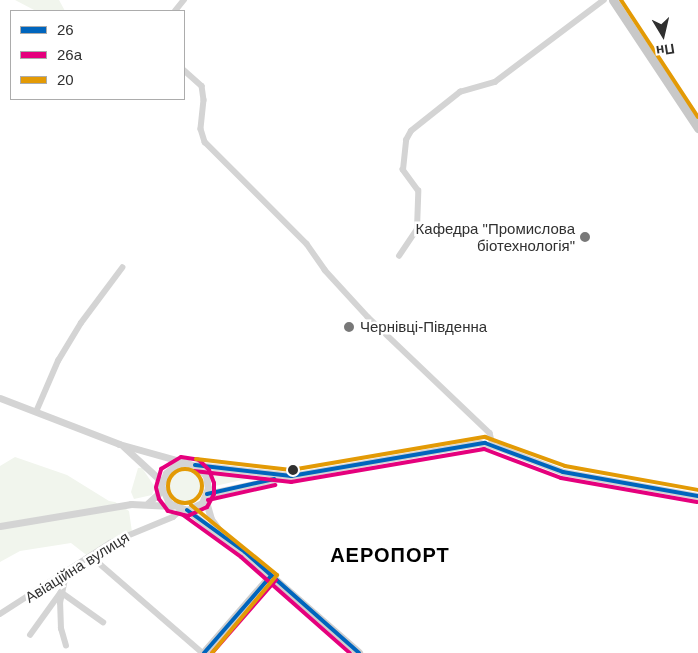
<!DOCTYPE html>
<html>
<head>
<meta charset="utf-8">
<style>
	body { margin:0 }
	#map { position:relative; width:698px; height:653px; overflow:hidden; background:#fff; font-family:Arial,sans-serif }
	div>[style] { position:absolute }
	.green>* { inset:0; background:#f1f5ed }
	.round { border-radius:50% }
	.minor>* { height:5.5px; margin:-2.75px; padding:0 2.75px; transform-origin:2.75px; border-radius:2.75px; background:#d4d4d4 }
	.tertiary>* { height:7px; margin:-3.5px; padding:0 3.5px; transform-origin:3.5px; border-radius:3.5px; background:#d4d4d4 }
	.secondary>* { height:8px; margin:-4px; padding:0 4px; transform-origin:4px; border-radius:4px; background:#cecece }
	.primary>* { height:9px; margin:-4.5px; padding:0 4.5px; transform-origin:4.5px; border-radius:4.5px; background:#c8c8c8 }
	.bus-1>* { height:4px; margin:-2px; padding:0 2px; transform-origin:2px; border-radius:2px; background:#0065bd }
	.bus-2>* { height:4px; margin:-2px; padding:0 2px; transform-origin:2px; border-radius:2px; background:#e5007d }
	.bus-3>* { height:4px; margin:-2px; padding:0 2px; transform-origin:2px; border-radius:2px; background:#e39a05 }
	.bus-3>.ring { margin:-2px; padding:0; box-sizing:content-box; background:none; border:4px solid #e39a05; border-radius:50% }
	.dots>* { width:14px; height:14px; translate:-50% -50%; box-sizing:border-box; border:2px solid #fff; border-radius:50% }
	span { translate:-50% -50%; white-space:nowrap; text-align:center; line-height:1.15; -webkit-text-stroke:5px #fff; paint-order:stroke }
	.poi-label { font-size:15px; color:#303030 }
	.right { translate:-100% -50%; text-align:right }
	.left { translate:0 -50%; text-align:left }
	.street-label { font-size:15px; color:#303030 }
	.district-label { font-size:20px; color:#000; font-weight:700; letter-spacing:1px }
	.legend { position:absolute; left:10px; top:10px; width:175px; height:90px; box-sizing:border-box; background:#fff; border:1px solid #acacac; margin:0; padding:6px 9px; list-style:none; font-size:15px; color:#303030 }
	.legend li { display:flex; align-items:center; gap:10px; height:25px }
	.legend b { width:25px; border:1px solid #acacac }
	.north { position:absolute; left:638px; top:10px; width:50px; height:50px; -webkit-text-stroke:4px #fff; paint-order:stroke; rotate:171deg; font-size:14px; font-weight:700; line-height:20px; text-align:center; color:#303030 }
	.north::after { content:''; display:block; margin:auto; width:18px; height:22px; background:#303030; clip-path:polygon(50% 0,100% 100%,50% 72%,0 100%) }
</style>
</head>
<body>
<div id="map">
	<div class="green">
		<i style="clip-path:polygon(15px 0,59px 0,65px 11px,36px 11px)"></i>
		<i style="clip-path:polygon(15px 457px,67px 475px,109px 501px,115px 502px,129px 511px,132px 532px,89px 557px,71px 543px,20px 551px,0 562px,0 466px)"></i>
		<i class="round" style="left:166px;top:467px;width:38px;height:38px"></i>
		<i style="clip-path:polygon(138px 468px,142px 468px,155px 487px,152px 495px,134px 499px,131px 492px)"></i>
		<i style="clip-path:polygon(212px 471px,250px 474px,251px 478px,215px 486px)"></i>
	</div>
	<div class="minor">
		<i style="left:175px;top:11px;width:14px;rotate:-51deg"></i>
		<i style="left:184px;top:70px;width:24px;rotate:42deg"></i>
		<i style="left:202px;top:86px;width:14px;rotate:82deg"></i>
		<i style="left:204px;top:100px;width:29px;rotate:96deg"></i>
		<i style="left:201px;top:129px;width:14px;rotate:73deg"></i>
		<i style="left:205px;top:142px;width:144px;rotate:45deg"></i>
		<i style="left:307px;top:244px;width:32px;rotate:55deg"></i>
		<i style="left:325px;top:270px;width:64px;rotate:47.5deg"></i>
		<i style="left:368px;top:317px;width:168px;rotate:43.6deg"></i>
		<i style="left:490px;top:433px;width:12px;rotate:76deg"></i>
		<i style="left:399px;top:256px;width:32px;rotate:-56deg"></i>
		<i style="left:417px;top:229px;width:38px;rotate:-88deg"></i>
		<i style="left:418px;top:191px;width:26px;rotate:-126deg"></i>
		<i style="left:403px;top:170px;width:30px;rotate:-84deg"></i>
		<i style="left:406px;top:140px;width:10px;rotate:-61deg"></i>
		<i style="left:411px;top:131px;width:63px;rotate:-38.5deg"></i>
		<i style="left:460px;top:92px;width:36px;rotate:-16deg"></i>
		<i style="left:495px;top:82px;width:136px;rotate:-37deg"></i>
		<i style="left:36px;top:412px;width:56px;rotate:-66.7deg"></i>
		<i style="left:58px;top:361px;width:44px;rotate:-58.8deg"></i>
		<i style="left:81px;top:323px;width:69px;rotate:-53.3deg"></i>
		<i style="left:92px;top:557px;width:147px;rotate:40.9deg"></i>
		<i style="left:0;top:614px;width:131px;rotate:-32.8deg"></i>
		<i style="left:110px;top:543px;width:68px;rotate:-22.4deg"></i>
		<i style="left:173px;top:517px;width:11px;rotate:-41deg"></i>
		<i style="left:30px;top:635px;width:53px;rotate:-54.2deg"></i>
		<i style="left:61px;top:592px;width:52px;rotate:35.5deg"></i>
		<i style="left:66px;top:646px;width:18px;rotate:-106deg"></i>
		<i style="left:61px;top:629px;width:26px;rotate:-92deg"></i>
		<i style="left:60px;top:603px;width:30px;rotate:-78deg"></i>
	</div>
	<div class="tertiary">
		<i style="left:0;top:398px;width:128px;rotate:21.1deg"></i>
		<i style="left:119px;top:444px;width:71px;rotate:15.6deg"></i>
		<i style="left:124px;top:447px;width:52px;rotate:42.6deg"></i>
		<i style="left:197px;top:465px;width:89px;rotate:6.5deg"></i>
		<i style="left:207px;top:494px;width:86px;rotate:-12.1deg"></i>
		<i style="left:291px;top:476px;width:191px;rotate:-10deg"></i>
		<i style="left:479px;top:443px;width:19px;rotate:12deg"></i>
		<i style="left:498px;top:447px;width:70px;rotate:21deg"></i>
		<i style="left:563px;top:472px;width:137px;rotate:10.1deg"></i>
		<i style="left:205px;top:498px;width:22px;rotate:74deg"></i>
		<i style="left:211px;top:519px;width:14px;rotate:54deg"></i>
		<i style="left:148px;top:503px;width:13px;rotate:-42deg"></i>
		<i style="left:158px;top:494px;width:22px;rotate:-69deg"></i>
		<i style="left:166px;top:473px;width:14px;rotate:-39deg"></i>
		<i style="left:177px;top:464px;width:10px;rotate:-6deg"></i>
		<i style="left:187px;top:463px;width:12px;rotate:20deg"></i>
		<i style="left:198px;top:467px;width:12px;rotate:48deg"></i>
		<i style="left:206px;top:476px;width:12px;rotate:81deg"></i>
		<i style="left:208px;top:488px;width:16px;rotate:112deg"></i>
		<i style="left:202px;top:503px;width:17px;rotate:155deg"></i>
		<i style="left:187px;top:510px;width:19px;rotate:-159deg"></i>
		<i style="left:169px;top:503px;width:17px;rotate:-114deg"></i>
		<i style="left:187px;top:510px;width:107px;rotate:38.2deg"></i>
		<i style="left:0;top:526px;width:133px;rotate:-9.5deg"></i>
		<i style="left:131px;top:504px;width:41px;rotate:2.8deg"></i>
	</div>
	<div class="secondary">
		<i style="left:204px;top:653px;width:102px;rotate:-49deg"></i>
		<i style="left:271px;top:576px;width:117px;rotate:41.2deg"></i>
	</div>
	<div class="primary">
		<i style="left:613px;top:0;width:154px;rotate:56.4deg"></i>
	</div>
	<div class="bus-1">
		<i style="left:195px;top:465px;width:97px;rotate:6.5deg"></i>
		<i style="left:291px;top:476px;width:197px;rotate:-9.7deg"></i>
		<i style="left:485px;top:443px;width:83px;rotate:20.4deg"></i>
		<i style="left:563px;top:472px;width:137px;rotate:10.1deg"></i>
		<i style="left:207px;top:494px;width:69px;rotate:-12.6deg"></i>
		<i style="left:187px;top:510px;width:72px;rotate:35.9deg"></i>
		<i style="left:245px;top:552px;width:152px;rotate:41.5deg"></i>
		<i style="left:204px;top:653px;width:102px;rotate:-49deg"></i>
	</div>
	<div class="bus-2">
		<i style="left:194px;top:471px;width:98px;rotate:6.5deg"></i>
		<i style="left:291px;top:482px;width:196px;rotate:-9.7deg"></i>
		<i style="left:484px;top:449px;width:82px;rotate:20.6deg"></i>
		<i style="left:561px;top:478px;width:138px;rotate:10deg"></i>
		<i style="left:156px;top:487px;width:19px;rotate:-74deg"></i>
		<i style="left:161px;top:469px;width:23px;rotate:-31deg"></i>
		<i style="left:181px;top:457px;width:18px;rotate:9deg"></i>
		<i style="left:199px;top:460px;width:14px;rotate:45deg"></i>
		<i style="left:209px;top:470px;width:14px;rotate:69deg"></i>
		<i style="left:214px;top:483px;width:11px;rotate:90deg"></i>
		<i style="left:214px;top:494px;width:15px;rotate:118deg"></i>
		<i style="left:207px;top:507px;width:21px;rotate:155deg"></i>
		<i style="left:188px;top:516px;width:21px;rotate:-166deg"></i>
		<i style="left:168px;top:511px;width:15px;rotate:-127deg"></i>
		<i style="left:159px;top:499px;width:11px;rotate:-105deg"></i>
		<i style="left:208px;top:500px;width:69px;rotate:-12.6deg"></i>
		<i style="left:183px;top:515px;width:72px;rotate:35.9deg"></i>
		<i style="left:241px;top:557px;width:145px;rotate:41.4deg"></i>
		<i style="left:212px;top:653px;width:97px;rotate:-48.8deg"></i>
	</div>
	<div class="bus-3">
		<i style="left:621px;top:0;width:140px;rotate:56.7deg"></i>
		<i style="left:196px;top:459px;width:96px;rotate:6.6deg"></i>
		<i style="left:291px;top:470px;width:197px;rotate:-9.7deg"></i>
		<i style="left:485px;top:437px;width:85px;rotate:19.9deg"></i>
		<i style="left:565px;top:466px;width:135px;rotate:10.2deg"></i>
		<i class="ring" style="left:168px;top:469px;width:30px;height:30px"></i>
		<i style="left:191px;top:505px;width:111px;rotate:39.1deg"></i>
		<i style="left:277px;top:575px;width:102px;rotate:129.8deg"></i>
	</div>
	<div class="dots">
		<i style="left:585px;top:237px;background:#787878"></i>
		<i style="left:349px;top:327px;background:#787878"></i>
		<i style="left:293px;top:470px;background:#303030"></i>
	</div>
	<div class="poi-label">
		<span class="right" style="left:575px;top:237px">Кафедра "Промислова<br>біотехнологія"</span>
		<span class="left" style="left:360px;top:327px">Чернівці-Південна</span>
	</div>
	<div class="street-label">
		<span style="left:77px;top:567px;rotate:-32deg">Авіаційна вулиця</span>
	</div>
	<div class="district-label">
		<span style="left:390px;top:555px">АЕРОПОРТ</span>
	</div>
	<ul class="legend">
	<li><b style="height:6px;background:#0065bd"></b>26</li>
	<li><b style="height:6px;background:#e5007d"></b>26а</li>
	<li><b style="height:6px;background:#e39a05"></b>20</li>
	</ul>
	<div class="north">Пн</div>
</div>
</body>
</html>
